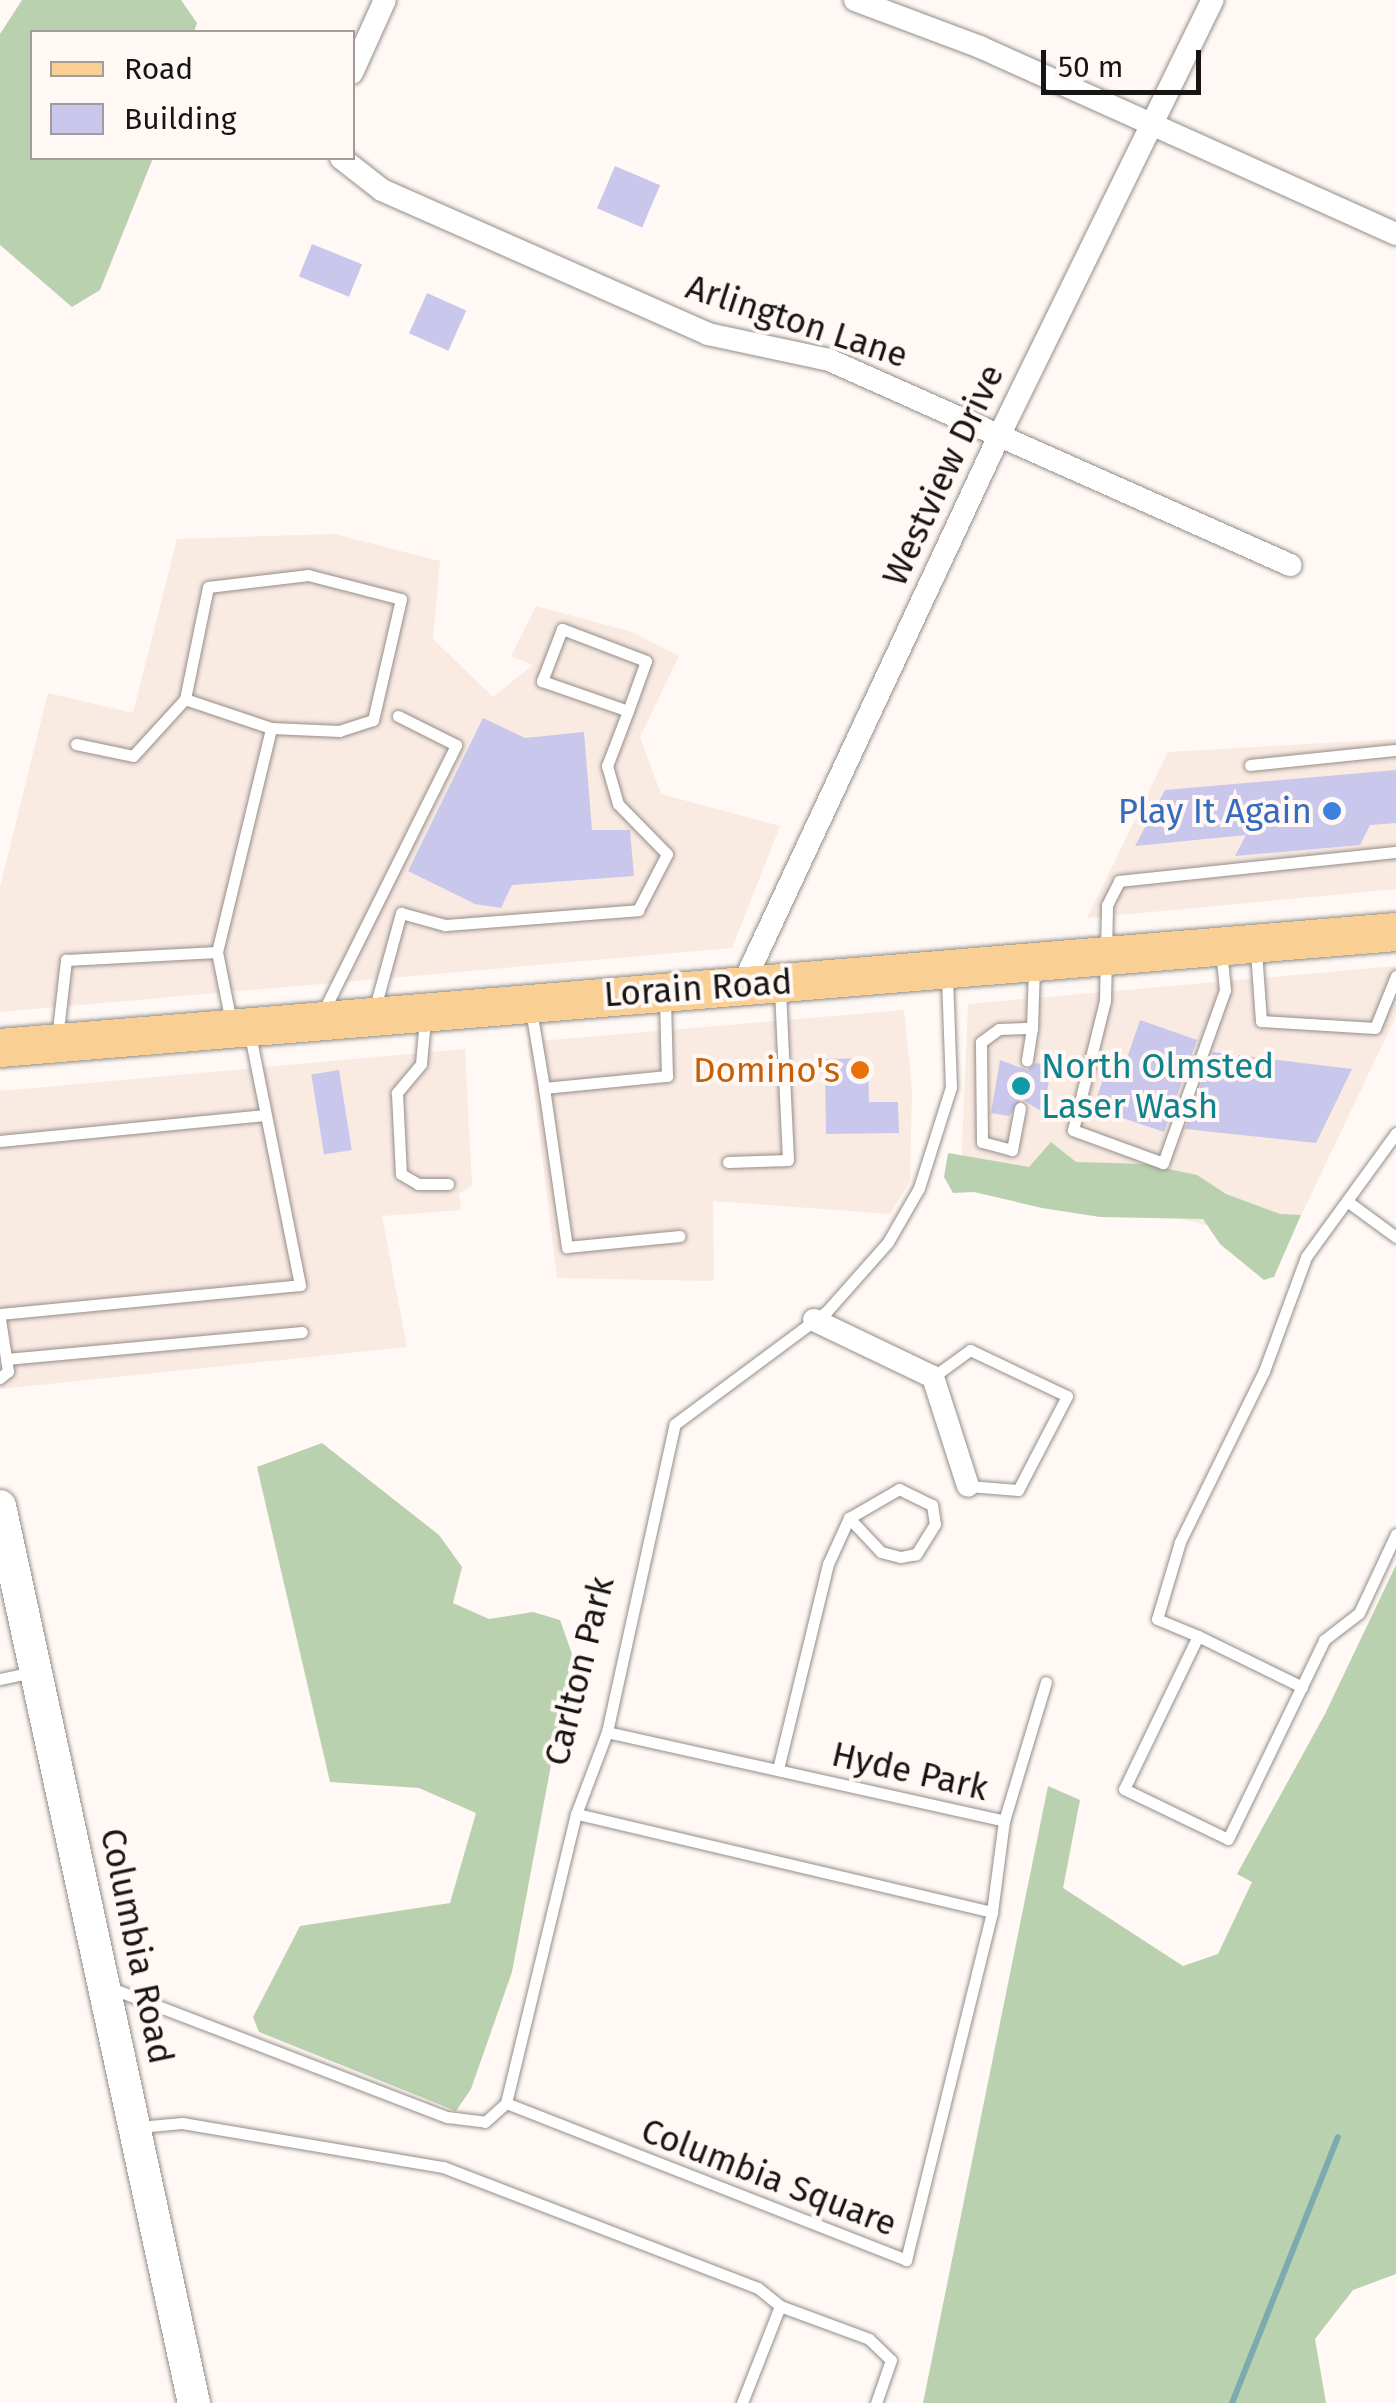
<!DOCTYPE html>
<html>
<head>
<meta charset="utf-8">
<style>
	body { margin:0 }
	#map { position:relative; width:1396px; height:2403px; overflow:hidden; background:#fff8f4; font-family:"Fira Sans",sans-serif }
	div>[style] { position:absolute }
	.built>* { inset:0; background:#f9eae2 }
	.forest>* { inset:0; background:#bad1b0 }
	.stream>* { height:6px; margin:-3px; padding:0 3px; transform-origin:3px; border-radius:3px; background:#7babad }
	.building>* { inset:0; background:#c9c7ec; transform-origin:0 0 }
	.roads { filter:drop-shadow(0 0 2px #948e8a) drop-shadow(0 0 2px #948e8a) }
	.lane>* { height:11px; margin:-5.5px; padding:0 5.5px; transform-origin:5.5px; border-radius:5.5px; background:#fff }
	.street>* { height:22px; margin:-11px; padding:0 11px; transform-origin:11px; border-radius:11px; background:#fff }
	.secondary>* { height:32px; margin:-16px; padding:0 16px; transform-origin:16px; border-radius:16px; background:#fff }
	.primary>* { height:38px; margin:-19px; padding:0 19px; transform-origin:19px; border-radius:19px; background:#facf94 }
	.dots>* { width:28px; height:28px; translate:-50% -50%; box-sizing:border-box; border:5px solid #fff8f4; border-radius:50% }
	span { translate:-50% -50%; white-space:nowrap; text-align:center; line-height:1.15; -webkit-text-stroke:8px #fff8f4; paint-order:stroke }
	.street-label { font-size:35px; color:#171514 }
	.shop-label { font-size:35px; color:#366cbe }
	.right { translate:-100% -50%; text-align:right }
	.culture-label { font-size:35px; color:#0d838f }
	.left { translate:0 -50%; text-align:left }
	.food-label { font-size:35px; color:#c56008 }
	.legend { position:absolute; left:30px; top:30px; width:325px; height:130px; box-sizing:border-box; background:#fff8f4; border:2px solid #a29d9a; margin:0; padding:12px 18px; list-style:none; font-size:30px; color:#171514 }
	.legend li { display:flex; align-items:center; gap:20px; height:50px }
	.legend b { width:50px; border:2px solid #a29d9a }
	.scale { position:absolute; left:1041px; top:50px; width:160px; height:45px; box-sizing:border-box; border:5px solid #171514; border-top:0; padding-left:12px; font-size:30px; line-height:35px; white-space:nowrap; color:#171514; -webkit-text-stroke:8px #fff8f4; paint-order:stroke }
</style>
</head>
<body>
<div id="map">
	<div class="built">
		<i style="clip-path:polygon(334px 534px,440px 561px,433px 639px,493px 697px,533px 665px,511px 656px,536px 606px,632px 632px,679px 656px,640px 737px,661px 794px,780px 826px,732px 948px,0 1012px,0 887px,48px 693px,133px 713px,177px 539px)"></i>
		<i style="clip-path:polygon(1396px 739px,1396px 889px,1087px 918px,1168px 752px)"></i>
		<i style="clip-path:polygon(1396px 966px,1396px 1016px,1287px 1245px,1031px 1182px,961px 1172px,968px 1004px)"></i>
		<i style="clip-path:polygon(904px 1010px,912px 1090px,910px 1181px,890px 1214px,713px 1201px,714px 1281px,557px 1278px,528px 1042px)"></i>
		<i style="clip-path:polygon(465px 1049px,472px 1186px,459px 1194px,461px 1210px,382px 1216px,407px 1347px,0 1389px,0 1091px)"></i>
	</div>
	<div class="forest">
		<i style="clip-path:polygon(22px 0,181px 0,197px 23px,194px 32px,32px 32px,32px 158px,153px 158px,100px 290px,72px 307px,0 245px,0 34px)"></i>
		<i style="clip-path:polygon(1051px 1142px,1076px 1162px,1145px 1164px,1197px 1175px,1226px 1194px,1280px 1214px,1301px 1215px,1274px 1277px,1264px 1280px,1220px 1244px,1203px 1219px,1100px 1217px,1042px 1208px,974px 1192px,953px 1193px,944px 1177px,948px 1153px,1029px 1167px)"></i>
		<i style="clip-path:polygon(322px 1443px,439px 1535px,462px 1567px,453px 1603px,489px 1619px,533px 1612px,560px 1620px,572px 1654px,512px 1972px,471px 2089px,456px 2111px,259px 2032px,253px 2017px,300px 1926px,450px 1903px,476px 1813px,419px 1788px,330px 1782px,257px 1467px)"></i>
		<i style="clip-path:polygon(1396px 1565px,1396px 2274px,1353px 2290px,1315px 2339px,1326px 2403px,923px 2403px,1048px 1786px,1080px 1800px,1063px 1888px,1183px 1966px,1218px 1954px,1252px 1882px,1237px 1874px,1325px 1714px)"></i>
	</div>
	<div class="stream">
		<i style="left:1232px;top:2403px;width:286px;rotate:-68.3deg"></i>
	</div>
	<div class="building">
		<i style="left:615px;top:166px;width:49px;height:46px;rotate:23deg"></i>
		<i style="left:312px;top:244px;width:54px;height:35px;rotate:22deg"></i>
		<i style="left:427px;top:293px;width:43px;height:44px;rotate:24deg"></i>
		<i style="clip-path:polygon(483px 718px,525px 738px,584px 732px,592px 830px,630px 830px,634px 876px,512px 885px,501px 908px,475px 904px,408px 871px)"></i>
		<i style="clip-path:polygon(1396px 770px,1396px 823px,1370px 825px,1360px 845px,1235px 856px,1246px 835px,1135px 846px,1165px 790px)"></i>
		<i style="clip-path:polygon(1140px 1020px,1197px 1040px,1164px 1132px,1093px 1108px,1106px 1071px,1121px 1076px)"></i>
		<i style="clip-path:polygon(1213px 1052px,1327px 1066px,1352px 1069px,1316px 1143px,1185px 1129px)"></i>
		<i style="clip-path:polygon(868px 1058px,869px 1102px,898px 1102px,899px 1133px,826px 1134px,825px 1059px)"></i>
		<i style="clip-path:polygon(1000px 1060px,1027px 1070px,1036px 1063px,1052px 1066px,1043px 1112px,1021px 1099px,1009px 1116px,991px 1113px)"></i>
		<i style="left:339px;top:1070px;width:81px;height:28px;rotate:81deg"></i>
	</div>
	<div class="roads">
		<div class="lane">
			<i style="left:76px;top:744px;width:58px;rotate:11.9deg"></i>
			<i style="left:133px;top:756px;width:77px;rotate:-47.6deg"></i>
			<i style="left:1250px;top:765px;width:147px;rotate:-5.9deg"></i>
			<i style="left:1221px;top:950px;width:40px;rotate:84.3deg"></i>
			<i style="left:1225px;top:990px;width:184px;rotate:109.7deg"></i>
			<i style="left:1163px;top:1163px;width:96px;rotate:-159.9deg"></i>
			<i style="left:1073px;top:1130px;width:133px;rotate:-76.1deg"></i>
			<i style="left:1105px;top:1001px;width:96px;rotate:-88.8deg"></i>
			<i style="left:1107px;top:905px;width:27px;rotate:-63deg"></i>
			<i style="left:1119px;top:881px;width:279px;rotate:-6deg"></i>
			<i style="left:1256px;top:951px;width:70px;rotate:85.9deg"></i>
			<i style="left:1261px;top:1021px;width:114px;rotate:3.5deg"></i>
			<i style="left:1375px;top:1028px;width:56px;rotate:-68deg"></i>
			<i style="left:217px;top:952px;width:230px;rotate:-76.4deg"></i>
			<i style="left:271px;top:728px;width:91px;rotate:-161.4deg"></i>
			<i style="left:185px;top:699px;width:114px;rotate:-78.4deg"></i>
			<i style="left:208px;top:587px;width:101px;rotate:-6.8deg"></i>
			<i style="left:308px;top:575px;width:96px;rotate:14.5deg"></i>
			<i style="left:401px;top:599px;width:124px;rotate:103deg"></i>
			<i style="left:373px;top:720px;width:35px;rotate:162deg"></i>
			<i style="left:340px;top:731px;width:69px;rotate:-177.5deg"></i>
			<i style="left:531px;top:1010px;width:79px;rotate:80.5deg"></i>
			<i style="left:544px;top:1088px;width:124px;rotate:-5.6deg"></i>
			<i style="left:667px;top:1076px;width:78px;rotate:-91.5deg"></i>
			<i style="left:374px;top:1011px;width:102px;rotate:-74.6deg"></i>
			<i style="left:401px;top:913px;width:46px;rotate:15.3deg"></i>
			<i style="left:445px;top:925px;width:194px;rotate:-4.4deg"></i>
			<i style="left:638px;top:910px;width:63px;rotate:-62.6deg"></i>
			<i style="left:667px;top:854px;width:70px;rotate:-134.4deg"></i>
			<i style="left:618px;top:804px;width:40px;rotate:-106deg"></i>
			<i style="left:607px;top:766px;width:59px;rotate:-69.1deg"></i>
			<i style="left:628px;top:711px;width:53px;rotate:-70.2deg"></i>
			<i style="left:646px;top:661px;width:90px;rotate:-159.1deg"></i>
			<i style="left:562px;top:629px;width:56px;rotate:111deg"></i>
			<i style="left:542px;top:681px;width:91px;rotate:19.2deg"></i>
			<i style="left:321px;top:1016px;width:303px;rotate:-63.5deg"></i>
			<i style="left:456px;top:745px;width:65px;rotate:-153.4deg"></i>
			<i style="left:425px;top:1019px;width:45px;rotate:95.1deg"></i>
			<i style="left:421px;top:1064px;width:38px;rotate:130deg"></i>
			<i style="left:397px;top:1093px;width:81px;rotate:87.2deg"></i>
			<i style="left:401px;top:1174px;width:20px;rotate:30deg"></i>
			<i style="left:418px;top:1184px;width:30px"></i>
			<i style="left:1032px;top:1028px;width:59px;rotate:-88.1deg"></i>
			<i style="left:57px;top:1039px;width:80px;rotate:-83.5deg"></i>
			<i style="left:66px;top:960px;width:151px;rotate:-3deg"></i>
			<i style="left:217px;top:952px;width:71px;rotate:78.7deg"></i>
			<i style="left:544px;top:1088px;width:161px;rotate:81.8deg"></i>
			<i style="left:567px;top:1247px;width:113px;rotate:-5.6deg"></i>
			<i style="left:1020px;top:1108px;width:43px;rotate:100.8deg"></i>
			<i style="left:1012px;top:1150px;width:31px;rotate:-165deg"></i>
			<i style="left:982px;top:1142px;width:100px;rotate:-90.6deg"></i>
			<i style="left:981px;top:1042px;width:22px;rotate:-36deg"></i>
			<i style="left:999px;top:1029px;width:33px;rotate:-2deg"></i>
			<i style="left:1032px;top:1028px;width:33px;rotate:99deg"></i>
			<i style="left:1396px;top:1133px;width:153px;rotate:126deg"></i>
			<i style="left:1306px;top:1257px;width:121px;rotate:110.2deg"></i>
			<i style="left:1264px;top:1371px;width:191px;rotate:116.2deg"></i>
			<i style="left:1180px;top:1542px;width:80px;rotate:106.6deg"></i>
			<i style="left:1157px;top:1619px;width:44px;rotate:22.5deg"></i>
			<i style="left:1198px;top:1636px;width:170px;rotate:115.8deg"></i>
			<i style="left:1124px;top:1789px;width:115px;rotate:25.7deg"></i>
			<i style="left:1228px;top:1839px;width:221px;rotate:-64.2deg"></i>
			<i style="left:1324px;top:1640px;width:44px;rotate:-37.6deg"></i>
			<i style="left:1359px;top:1613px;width:87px;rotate:-64.9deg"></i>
			<i style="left:0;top:1141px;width:266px;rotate:-5.6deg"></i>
			<i style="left:728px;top:1162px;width:60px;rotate:-1.9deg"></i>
			<i style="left:788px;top:1160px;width:170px;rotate:-92.7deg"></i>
			<i style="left:1347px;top:1201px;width:61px;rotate:36.3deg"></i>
			<i style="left:0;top:1314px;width:301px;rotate:-5.5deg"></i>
			<i style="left:300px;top:1285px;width:255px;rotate:-101.3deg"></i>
			<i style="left:0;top:1319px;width:53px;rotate:81.3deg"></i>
			<i style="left:8px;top:1371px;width:11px;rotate:139deg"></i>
			<i style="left:6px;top:1359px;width:297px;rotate:-5.2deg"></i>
			<i style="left:933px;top:1377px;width:46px;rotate:-36.1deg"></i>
			<i style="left:970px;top:1350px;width:107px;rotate:25.4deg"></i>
			<i style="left:1067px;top:1396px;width:106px;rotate:117.5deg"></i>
			<i style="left:1018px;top:1490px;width:50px;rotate:-175.4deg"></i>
			<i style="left:1198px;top:1636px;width:116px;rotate:26.1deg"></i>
			<i style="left:0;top:1679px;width:35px;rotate:-12deg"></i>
			<i style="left:607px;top:1732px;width:407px;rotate:12.6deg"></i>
			<i style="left:1004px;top:1821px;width:145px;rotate:-73.2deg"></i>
			<i style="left:778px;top:1769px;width:211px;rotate:-76.3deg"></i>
			<i style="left:828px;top:1564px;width:51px;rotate:-65.5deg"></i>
			<i style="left:849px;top:1518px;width:58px;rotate:-30.1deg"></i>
			<i style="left:899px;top:1489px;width:37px;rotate:26deg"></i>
			<i style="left:932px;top:1505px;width:19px;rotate:81deg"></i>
			<i style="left:935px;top:1524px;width:36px;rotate:122deg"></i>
			<i style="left:916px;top:1554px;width:16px;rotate:169deg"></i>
			<i style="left:900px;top:1557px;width:20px;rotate:-165deg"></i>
			<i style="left:881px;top:1552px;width:47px;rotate:-133.3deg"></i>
			<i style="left:992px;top:1912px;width:92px;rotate:-82.5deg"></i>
			<i style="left:108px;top:1987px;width:363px;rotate:21deg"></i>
			<i style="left:447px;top:2117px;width:38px;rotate:7deg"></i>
			<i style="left:485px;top:2122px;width:28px;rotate:-42deg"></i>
			<i style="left:506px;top:2103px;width:430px;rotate:21.4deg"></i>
			<i style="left:906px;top:2260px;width:358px;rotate:-76.1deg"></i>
			<i style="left:992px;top:1912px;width:427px;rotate:-166.7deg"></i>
			<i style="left:506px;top:2103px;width:297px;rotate:-76.4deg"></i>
			<i style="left:576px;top:1814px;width:88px;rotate:-69.3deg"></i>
			<i style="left:607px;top:1732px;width:315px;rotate:-77.6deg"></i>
			<i style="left:675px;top:1424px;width:189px;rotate:-36.6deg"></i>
			<i style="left:827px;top:1311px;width:92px;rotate:-48.5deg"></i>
			<i style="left:888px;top:1242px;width:62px;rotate:-60.1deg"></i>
			<i style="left:919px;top:1188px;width:106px;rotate:-72.4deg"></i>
			<i style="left:951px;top:1087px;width:110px;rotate:-92.1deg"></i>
			<i style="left:139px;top:2127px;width:43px;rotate:-5.3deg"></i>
			<i style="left:182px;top:2123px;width:265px;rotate:9.6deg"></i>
			<i style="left:443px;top:2167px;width:337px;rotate:21deg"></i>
			<i style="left:758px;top:2288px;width:28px;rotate:39deg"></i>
			<i style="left:780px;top:2306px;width:104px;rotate:111.4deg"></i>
			<i style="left:780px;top:2306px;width:95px;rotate:20.3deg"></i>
			<i style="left:869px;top:2339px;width:30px;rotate:44deg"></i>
			<i style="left:891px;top:2360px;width:46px;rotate:109.2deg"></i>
		</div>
		<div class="street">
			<i style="left:855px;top:0;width:134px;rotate:20.6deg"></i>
			<i style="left:980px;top:47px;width:456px;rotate:24.2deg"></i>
			<i style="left:352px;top:73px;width:80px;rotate:-65.7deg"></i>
			<i style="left:341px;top:158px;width:52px;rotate:38deg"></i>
			<i style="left:382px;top:190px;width:356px;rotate:23.8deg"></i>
			<i style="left:708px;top:334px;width:124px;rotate:12.1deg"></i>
			<i style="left:829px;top:360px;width:505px;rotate:23.97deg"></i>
			<i style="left:744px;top:982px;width:605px;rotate:-64.96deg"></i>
			<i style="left:1000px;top:434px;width:483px;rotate:-63.9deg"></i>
			<i style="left:814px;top:1320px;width:132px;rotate:25.6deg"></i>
			<i style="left:933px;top:1377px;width:114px;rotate:72.2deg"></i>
		</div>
		<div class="secondary">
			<i style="left:0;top:1506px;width:918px;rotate:77.8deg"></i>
		</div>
		<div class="primary">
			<i style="left:0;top:1048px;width:1401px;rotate:-4.75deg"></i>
		</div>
	</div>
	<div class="dots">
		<i style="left:1332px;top:811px;background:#3f7fe0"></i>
		<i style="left:860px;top:1070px;background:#e8710a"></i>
		<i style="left:1021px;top:1086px;background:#0f9aa8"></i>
	</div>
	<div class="street-label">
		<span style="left:797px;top:321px;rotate:18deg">Arlington Lane</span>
		<span style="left:943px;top:475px;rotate:-65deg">Westview Drive</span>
		<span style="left:698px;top:988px;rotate:-4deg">Lorain Road</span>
		<span style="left:579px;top:1671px;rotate:-76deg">Carlton Park</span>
		<span style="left:910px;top:1771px;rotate:13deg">Hyde Park</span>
		<span style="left:137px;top:1946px;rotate:78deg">Columbia Road</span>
		<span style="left:769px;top:2177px;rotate:21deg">Columbia Square</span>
	</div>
	<div class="shop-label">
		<span class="right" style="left:1312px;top:811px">Play It Again</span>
	</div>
	<div class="culture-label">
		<span class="left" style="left:1041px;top:1086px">North Olmsted<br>Laser Wash</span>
	</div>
	<div class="food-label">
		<span class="right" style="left:840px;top:1070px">Domino's</span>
	</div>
	<ul class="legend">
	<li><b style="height:12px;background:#facf94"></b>Road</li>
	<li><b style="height:28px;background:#c9c7ec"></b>Building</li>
	</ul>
	<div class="scale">50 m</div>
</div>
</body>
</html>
